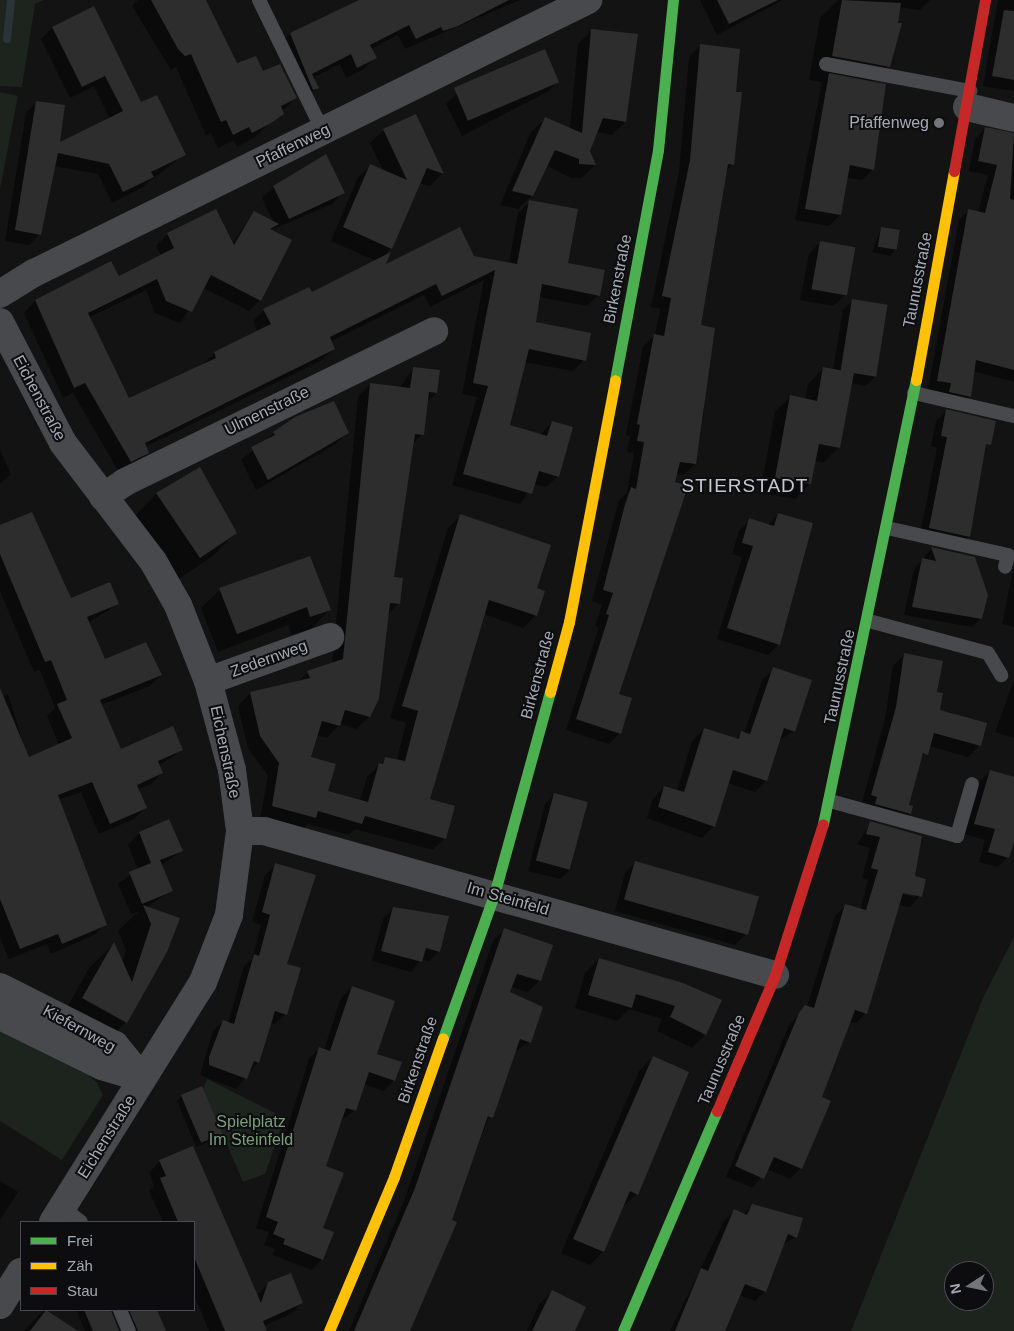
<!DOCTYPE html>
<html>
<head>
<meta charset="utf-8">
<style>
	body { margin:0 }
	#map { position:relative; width:1014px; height:1331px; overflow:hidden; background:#131313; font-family:Arial,sans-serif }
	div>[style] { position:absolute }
	.green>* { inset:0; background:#1d231d }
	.shadow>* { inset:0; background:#0007 }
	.stream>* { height:8px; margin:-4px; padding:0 4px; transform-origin:4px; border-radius:4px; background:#2a3338 }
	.building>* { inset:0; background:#2d2d2e; transform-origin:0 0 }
	.lane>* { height:14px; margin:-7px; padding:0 7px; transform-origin:7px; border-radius:7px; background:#47494c }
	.street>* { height:28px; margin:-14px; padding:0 14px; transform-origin:14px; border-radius:14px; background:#47494c }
	.fast>* { height:11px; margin:-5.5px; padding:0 5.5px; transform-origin:5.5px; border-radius:5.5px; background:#4caf50 }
	.slow>* { height:11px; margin:-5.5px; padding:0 5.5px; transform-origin:5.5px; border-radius:5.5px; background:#ffc107 }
	.jam>* { height:11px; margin:-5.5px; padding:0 5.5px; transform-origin:5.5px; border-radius:5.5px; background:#c62828 }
	.dots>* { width:14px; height:14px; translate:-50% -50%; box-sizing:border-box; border:2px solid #0d0d0f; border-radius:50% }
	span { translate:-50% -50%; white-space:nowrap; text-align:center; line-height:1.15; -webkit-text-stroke:4px #0d0d0f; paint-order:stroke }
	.poi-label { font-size:16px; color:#a4abb4 }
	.right { translate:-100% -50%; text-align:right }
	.street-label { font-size:16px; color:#a4abb4 }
	.park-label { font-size:16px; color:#7c9f7b }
	.quarter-label { font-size:19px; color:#c5c9d0; letter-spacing:1px }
	.legend { position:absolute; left:20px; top:1221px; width:175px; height:90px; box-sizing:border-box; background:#0d0d0f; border:1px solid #494c51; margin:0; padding:6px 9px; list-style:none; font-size:15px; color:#a4abb4 }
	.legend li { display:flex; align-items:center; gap:10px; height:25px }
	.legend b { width:25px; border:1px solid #494c51 }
	.north { position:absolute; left:944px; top:1261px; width:50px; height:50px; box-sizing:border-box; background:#0d0d0f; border:1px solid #494c51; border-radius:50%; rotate:259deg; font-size:14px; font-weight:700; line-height:20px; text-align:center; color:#a4abb4 }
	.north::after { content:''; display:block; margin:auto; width:18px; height:22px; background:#71767c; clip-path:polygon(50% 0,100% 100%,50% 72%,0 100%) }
</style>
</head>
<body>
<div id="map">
	<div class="green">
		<i style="clip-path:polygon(0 0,44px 0,35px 4px,22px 87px,0 86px)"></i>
		<i style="clip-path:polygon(0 92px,18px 96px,0 189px)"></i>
		<i style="clip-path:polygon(evenodd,1014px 937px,1014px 1331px,851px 1331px,983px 998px,1014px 937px,954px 1271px,984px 1271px,984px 1301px,954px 1301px,954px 1271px)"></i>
		<i style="clip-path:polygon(0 1030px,87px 1073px,97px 1083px,103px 1095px,62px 1160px,0 1121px)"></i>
		<i style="clip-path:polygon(207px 1079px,285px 1118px,265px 1174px,243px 1182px,203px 1089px)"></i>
	</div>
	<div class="shadow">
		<i style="clip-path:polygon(138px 0,201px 0,236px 64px,263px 73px,296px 98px,255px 137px,237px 147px,234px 140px,218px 148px,211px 133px,206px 135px,176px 67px,171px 70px,132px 6px)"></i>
		<i style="clip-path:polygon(360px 0,520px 0,405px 49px,398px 35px,371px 49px,375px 58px,364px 69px,346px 78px,340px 64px,313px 78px,317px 87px,306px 98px,279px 45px,290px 34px)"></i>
		<i style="clip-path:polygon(700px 0,783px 0,717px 35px)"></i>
		<i style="clip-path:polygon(838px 0,930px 0,920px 10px,899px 7px,889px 64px,871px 83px,873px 169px,862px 180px,847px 178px,840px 215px,829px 226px,795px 220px,822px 82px,809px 80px,820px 18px)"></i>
		<i style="clip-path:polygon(998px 0,1014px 0,1014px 91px,983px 86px)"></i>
		<i style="clip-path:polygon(93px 8px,141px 104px,185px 154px,141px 188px,112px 203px,98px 174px,54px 166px,40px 234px,29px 245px,5px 241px,26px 113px,37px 102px,58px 144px,110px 119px,94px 86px,70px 98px,41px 39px,52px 28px)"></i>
		<i style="clip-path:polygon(592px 30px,625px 122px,612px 135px,596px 132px,589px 152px,595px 165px,582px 178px,571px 178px,546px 165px,532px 195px,518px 209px,500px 205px,531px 132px,545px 119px,570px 129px,578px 44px)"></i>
		<i style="clip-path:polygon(700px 46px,734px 93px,733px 164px,726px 171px,699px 326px,704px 413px,695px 464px,683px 475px,676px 474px,618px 694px,620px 733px,609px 744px,566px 730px,599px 627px,595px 626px,602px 605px,592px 601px,619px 500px,627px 493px,634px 453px,627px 452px,630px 436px,626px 435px,643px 347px,655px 335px,660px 309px,651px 307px,679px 172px,689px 57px)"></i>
		<i style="clip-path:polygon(558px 82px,547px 92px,462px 136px,446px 104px,457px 93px)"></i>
		<i style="clip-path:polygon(985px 129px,1014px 136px,1014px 382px,973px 371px,970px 396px,960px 406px,928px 390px,959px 220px,969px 210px,978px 213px,988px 175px,969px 171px,975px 139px)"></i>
		<i style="clip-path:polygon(384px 130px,443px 173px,430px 186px,419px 183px,391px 248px,383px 257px,384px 266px,473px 257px,509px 263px,518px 213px,530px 202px,566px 264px,598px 295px,587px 306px,539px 297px,534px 323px,584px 360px,573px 371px,524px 362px,508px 426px,540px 435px,552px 422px,558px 476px,546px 487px,534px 484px,520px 504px,452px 485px,477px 397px,462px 394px,484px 280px,430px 307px,424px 295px,330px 342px,334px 348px,322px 360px,145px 447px,147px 453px,136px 464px,119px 472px,73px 393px,63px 398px,24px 313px,35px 301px,111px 263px,118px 278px,161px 255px,156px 246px,168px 234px,232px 243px,254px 213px,274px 223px,262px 198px,274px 187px,343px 192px,332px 204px,271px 230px,260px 300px,249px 311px,203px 288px,180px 323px,155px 313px,146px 290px,88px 318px,129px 399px,202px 365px,215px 353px,258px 332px,253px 321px,264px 310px,311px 294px,376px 261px,331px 241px,357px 179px,370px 166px,384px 172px,370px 143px)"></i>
		<i style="clip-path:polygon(881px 228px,895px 250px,890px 256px,872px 252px)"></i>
		<i style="clip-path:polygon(820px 242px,845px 295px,833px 306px,800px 300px,809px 254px)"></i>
		<i style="clip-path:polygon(853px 300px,876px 376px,866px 386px,851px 383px,839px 447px,823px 463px,814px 461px,810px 483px,795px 499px,760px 493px,775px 412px,790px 397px,805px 400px,808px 384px,823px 369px,833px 371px,843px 310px)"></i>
		<i style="clip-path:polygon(413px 368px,436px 393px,426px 403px,422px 434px,413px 444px,392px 578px,399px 603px,387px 616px,369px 717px,356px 729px,340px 724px,327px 738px,316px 735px,309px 758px,327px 792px,360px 801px,367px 777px,386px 758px,397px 760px,406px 723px,390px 718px,448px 528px,461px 515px,535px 589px,536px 615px,523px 628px,484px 614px,428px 799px,445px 838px,433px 850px,355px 829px,349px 835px,308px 824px,302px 830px,260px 818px,268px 776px,248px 748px,238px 706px,250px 693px,298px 682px,308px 672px,332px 664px,358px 397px,370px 384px,400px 388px)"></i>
		<i style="clip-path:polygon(946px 411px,994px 422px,984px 450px,969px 537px,958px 548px,919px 539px,937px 448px,931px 446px,936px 421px)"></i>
		<i style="clip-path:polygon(348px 432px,336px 444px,256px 490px,241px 460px,274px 433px)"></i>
		<i style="clip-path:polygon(0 450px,11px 474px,0 484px)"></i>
		<i style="clip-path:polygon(200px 469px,235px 533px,213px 556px,177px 580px,134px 517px,156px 494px)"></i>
		<i style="clip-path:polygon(778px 514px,779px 644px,768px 655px,717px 639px,742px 557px,732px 554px,739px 531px,750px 520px,768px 525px)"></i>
		<i style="clip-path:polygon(0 526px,70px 599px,118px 604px,88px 623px,104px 660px,145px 644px,153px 656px,161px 675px,150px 686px,101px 705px,120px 750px,182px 750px,158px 766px,162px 773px,151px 784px,137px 790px,145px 808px,134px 819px,99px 834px,81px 792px,58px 800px,105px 924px,94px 935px,51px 954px,47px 944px,9px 959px,0 938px,0 688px,3px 696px,8px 694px,28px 758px,59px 745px,47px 716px,55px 708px,40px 670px,34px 672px,0 591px)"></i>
		<i style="clip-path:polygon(932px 548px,981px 618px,972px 627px,904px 615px,914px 569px)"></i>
		<i style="clip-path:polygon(1014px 566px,1014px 627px,1002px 624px)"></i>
		<i style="clip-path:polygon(220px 590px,329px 610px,311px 629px,291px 635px,288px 625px,218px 652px,201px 608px)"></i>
		<i style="clip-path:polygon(904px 655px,935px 693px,938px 710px,986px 724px,979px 746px,968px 757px,929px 746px,919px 762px,907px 806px,910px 814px,899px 825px,861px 806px,885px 719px,893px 666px)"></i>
		<i style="clip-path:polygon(774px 669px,794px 731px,778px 741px,766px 781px,755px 792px,727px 783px,714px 826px,702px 838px,647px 818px,653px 799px,664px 787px,677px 791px,692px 741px,704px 729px,735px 739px,744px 734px,762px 680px)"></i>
		<i style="clip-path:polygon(1014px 680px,1014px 738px,995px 732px)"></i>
		<i style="clip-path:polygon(990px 771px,1014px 778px,1008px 857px,998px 867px,979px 862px,985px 840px,964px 834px,980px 781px)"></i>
		<i style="clip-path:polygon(555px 794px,586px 803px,570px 870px,560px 879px,528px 871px,545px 804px)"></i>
		<i style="clip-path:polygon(169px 821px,181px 851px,161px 866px,171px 890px,146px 908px,166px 951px,126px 1022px,101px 1048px,58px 1024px,89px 968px,114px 944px,122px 963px,126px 950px,118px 931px,139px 911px,131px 914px,118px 884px,138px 869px,128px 845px,139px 833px)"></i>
		<i style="clip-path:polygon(evenodd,871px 823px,914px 877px,920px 896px,910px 907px,898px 905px,866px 1013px,856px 1023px,849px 1022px,820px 1098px,801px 1168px,790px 1179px,767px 1169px,753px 1188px,726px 1177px,789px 1025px,807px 1007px,835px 916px,845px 906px,860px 910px,868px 880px,862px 878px,870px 848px,857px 844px,871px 823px,897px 891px,915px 895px,915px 897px,896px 893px,897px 891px)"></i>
		<i style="clip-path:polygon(636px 862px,746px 934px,735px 945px,615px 911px,625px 873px)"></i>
		<i style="clip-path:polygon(276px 865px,315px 876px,286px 965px,285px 1014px,275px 1024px,270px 1023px,258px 1062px,236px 1089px,200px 1075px,213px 1031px,223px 1021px,228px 1023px,244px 966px,252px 959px,261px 925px,252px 922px,265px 875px)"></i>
		<i style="clip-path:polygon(393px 909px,448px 917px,439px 951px,429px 961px,421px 959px,411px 972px,372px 961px,383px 919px)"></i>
		<i style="clip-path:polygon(504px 930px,540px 980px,528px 992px,511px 987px,508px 993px,530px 1042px,514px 1052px,407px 1331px,349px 1331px,404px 1201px,493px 941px)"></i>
		<i style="clip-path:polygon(599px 959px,682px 984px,705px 1035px,692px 1048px,657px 1031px,662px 1019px,629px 1009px,617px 1021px,575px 1008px,585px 973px)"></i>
		<i style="clip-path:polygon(352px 987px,376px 1055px,394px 1080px,384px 1091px,364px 1084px,355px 1110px,341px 1120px,325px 1166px,322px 1259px,312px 1270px,273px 1255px,275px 1249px,264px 1245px,269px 1232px,256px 1228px,309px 1059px,320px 1048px,324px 1050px,341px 998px)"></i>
		<i style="clip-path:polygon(653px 1057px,637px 1194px,622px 1207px,603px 1252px,590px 1265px,561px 1253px,639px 1071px)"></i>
		<i style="clip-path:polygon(182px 1096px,220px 1134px,215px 1139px,196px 1147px,177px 1101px)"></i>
		<i style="clip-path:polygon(160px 1161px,256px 1296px,269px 1283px,302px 1303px,291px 1314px,264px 1326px,266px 1331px,209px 1331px,194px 1295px,194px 1222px,163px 1222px,149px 1191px,154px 1186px,149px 1173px)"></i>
		<i style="clip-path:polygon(0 1181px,18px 1192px,0 1220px)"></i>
		<i style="clip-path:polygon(752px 1205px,796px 1237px,782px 1245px,765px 1291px,755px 1301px,739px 1295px,721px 1331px,670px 1331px,724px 1221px,734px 1211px,743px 1215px)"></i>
		<i style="clip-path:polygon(552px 1292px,573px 1331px,527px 1331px,540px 1303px)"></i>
		<i style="clip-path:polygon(44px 1310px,76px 1331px,24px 1331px)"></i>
		<i style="clip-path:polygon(76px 1310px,112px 1310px,118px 1331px,85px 1331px)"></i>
		<i style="clip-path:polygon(117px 1310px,156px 1310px,165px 1331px,131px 1331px)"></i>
	</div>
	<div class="stream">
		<i style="left:7px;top:39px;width:39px;rotate:-84deg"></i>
	</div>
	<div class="building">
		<i style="clip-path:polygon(151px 0,206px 0,237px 63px,256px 56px,263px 71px,280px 64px,297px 98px,281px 106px,284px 114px,271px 123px,252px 133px,249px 127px,233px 135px,226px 120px,221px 122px,191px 54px,185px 56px,178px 49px)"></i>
		<i style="clip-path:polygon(359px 0,509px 0,458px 26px,443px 31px,441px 27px,416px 39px,409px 25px,370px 45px,377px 58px,357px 68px,351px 54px,312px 74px,319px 88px,313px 90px,290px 33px)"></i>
		<i style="clip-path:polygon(717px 0,778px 0,729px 24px)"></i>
		<i style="clip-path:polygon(842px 0,901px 3px,898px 23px,902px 23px,890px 67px,832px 56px)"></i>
		<i style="clip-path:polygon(94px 6px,141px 102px,157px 95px,186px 155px,151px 172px,154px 177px,123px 192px,109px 164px,58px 153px,41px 235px,15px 230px,36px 101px,65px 105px,60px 142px,123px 111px,105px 76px,82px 87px,52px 27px)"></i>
		<i style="clip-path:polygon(1004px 10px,1014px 11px,1014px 80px,992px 76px)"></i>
		<i style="clip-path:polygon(591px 29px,638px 34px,626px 122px,603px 118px,590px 151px,596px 165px,579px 164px,579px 159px,555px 150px,533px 196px,512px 191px,545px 117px,582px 133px)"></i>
		<i style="clip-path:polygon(700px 44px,740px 49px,736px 92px,742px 92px,734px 165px,728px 164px,701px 325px,715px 328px,696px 464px,680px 462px,675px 482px,688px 486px,619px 694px,632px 698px,621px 734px,576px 719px,609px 615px,606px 614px,613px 593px,603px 590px,624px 508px,631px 487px,636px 489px,644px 442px,637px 441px,640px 425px,637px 424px,654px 334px,664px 336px,671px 298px,662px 296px,690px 160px)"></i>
		<i style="left:545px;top:49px;width:36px;height:99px;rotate:67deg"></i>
		<i style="clip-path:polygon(829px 73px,886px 84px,874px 170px,850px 165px,841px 215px,805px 209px)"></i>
		<i style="clip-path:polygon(416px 114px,444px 174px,427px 168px,392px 249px,343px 227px,370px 164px,407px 180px,383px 129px)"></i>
		<i style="clip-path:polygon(985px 127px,1014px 133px,1010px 199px,1014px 200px,1014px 370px,976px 360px,971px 397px,949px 392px,951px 383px,937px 381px,968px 209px,985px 213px,997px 165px,978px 161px)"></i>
		<i style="clip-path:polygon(326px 154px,345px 193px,289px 219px,273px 186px)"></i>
		<i style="clip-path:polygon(529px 200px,578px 209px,568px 263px,605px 270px,600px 296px,542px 284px,536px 322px,591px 333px,586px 361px,529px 349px,510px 425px,547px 436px,552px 421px,573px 427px,559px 477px,539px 471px,532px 494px,463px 474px,488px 386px,473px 383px,495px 270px,442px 296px,436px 284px,330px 337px,335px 349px,145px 443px,149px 453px,131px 462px,85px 383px,74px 388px,35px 300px,111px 261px,119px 276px,174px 248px,167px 233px,216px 209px,234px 245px,254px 211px,279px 224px,270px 229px,292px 240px,261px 301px,211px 275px,192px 312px,166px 301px,157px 279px,88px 313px,129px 398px,216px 358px,214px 352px,271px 324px,263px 309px,309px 287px,312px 292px,391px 252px,386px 264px,460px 227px,474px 256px,517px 264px)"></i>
		<i style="left:881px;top:227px;width:19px;height:20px;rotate:9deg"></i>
		<i style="left:820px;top:241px;width:36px;height:49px;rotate:10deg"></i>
		<i style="left:852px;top:299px;width:36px;height:73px;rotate:9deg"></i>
		<i style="clip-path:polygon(413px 367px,440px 370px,437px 393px,429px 392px,424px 435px,415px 434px,394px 577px,403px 578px,400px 604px,390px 603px,379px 699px,370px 717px,345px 710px,340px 726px,322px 721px,311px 757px,336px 764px,328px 791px,368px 802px,379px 763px,383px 764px,385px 757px,405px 761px,418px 711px,402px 706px,460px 514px,551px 545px,537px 588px,545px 591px,537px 616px,489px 600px,430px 799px,455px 806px,446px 839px,365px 816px,362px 824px,318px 811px,316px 818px,272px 806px,279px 763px,260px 736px,250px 692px,310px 678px,307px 671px,343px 659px,370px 383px,410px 388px)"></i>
		<i style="clip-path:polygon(823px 367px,854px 373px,840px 448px,819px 444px,811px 484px,775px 478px,790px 395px,817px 401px)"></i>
		<i style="clip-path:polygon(334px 401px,349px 433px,268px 480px,251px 447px,275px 435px,273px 432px,295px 417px)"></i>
		<i style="clip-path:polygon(946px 409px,996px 421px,991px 445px,986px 444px,970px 537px,929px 528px,947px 437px,941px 436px)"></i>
		<i style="clip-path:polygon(200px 467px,237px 533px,200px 558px,156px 493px)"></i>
		<i style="clip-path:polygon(32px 512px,71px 598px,110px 582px,119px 604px,87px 617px,105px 659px,146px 642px,162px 675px,100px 700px,121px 749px,173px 726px,183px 750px,158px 761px,163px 773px,137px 785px,147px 808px,110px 824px,92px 782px,58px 795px,107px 925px,62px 944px,58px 934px,20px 949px,0 899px,0 688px,29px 757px,72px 738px,57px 704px,67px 700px,51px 660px,45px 662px,0 554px,0 525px)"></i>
		<i style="clip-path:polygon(778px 513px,813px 523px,780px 645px,727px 628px,753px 546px,742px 543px,749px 518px,774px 526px)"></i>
		<i style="clip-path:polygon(931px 547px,975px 557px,988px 595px,982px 619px,912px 607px,922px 558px,936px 561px)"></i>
		<i style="clip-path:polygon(310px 556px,331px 610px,310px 617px,307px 607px,237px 634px,219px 588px)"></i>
		<i style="clip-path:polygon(904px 653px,943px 661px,937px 692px,943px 693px,940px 710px,987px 723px,981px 746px,934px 733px,928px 755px,923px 753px,909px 805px,913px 806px,911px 814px,875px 804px,877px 797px,871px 795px,896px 707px)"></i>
		<i style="clip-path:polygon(773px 667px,812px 680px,795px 732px,784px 728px,767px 781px,733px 770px,715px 827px,658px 807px,664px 786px,684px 792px,704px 728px,739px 739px,741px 731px,750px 734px)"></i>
		<i style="clip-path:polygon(990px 770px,1014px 777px,1014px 842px,1009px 858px,988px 852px,995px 829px,974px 824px)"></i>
		<i style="left:554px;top:793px;width:35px;height:70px;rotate:15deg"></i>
		<i style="clip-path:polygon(169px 819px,183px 851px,160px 860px,173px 891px,142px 904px,129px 872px,151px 863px,139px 832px)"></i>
		<i style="clip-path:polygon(870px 821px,922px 836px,915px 876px,926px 879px,922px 897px,903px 893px,867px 1014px,855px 1010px,822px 1097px,831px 1101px,802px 1169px,774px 1157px,764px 1179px,735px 1166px,799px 1013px,805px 1005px,814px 1008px,845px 904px,866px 910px,878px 870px,871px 868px,880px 837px,866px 834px)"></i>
		<i style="left:635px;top:861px;width:129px;height:40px;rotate:16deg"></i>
		<i style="clip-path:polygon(275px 863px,316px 875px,287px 964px,301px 968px,287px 1015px,275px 1011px,259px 1063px,254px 1061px,247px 1079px,209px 1065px,209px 1057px,223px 1020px,234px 1024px,254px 954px,259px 956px,270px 915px,262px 912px)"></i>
		<i style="clip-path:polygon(143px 905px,180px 918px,167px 952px,127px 1023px,82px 998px,114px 942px,132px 982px,151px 924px)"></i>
		<i style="clip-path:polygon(393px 907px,449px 916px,440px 952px,426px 948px,422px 962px,381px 951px)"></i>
		<i style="clip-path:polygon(504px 928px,553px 945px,541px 981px,517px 974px,510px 992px,543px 1007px,531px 1043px,520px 1039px,493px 1118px,488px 1116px,452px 1220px,457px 1222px,410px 1331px,354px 1331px,415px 1188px)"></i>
		<i style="clip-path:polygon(599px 958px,683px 983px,722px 1000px,706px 1035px,670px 1017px,675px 1006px,636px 994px,632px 1008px,588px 995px)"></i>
		<i style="clip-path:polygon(352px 986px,395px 1001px,377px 1054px,402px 1062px,395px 1081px,369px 1072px,356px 1111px,346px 1108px,326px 1166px,344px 1173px,323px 1228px,334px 1232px,323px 1260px,283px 1244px,285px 1239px,273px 1234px,278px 1222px,266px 1217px,319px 1047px,330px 1051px)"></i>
		<i style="clip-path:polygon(653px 1056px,689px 1072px,638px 1195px,630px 1191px,604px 1252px,573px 1239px)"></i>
		<i style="left:202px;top:1086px;width:52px;height:23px;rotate:67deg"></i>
		<i style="clip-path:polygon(193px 1146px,261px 1303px,268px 1282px,291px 1273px,303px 1303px,263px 1321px,267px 1331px,225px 1331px,194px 1257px,194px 1222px,178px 1222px,160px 1178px,166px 1176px,159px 1160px)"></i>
		<i style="clip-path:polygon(752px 1204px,803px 1218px,797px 1238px,788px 1234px,766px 1292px,745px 1284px,725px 1331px,675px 1331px,701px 1268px,708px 1271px,734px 1209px,747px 1215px)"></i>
		<i style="clip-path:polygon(552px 1290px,586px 1307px,575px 1331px,532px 1331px)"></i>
		<i style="clip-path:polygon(46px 1310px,78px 1331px,30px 1331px)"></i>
		<i style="clip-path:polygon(84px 1310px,111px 1310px,119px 1331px,93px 1331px)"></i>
		<i style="clip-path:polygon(129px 1310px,157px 1310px,166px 1331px,138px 1331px)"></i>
	</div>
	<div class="lane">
		<i style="left:259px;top:0;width:146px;rotate:64deg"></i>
		<i style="left:826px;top:64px;width:147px;rotate:10.6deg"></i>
		<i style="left:914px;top:393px;width:103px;rotate:13deg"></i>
		<i style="left:887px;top:528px;width:124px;rotate:12.6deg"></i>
		<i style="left:1008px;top:555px;width:12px;rotate:104deg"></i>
		<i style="left:869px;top:621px;width:123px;rotate:15.1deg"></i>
		<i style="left:988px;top:653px;width:26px;rotate:59deg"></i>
		<i style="left:830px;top:801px;width:132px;rotate:15.4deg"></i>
		<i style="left:957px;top:836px;width:54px;rotate:-73.9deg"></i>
		<i style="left:62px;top:1207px;width:24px;rotate:38deg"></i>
		<i style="left:120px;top:1310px;width:23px;rotate:67deg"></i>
	</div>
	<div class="street">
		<i style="left:967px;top:107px;width:48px;rotate:13.2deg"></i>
		<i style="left:0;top:294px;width:40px;rotate:-32deg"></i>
		<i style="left:34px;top:273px;width:618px;rotate:-26.23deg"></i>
		<i style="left:0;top:322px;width:136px;rotate:62.5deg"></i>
		<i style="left:63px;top:443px;width:148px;rotate:52.7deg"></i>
		<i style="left:153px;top:561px;width:51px;rotate:60.4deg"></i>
		<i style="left:178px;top:605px;width:82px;rotate:68.5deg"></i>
		<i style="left:208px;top:681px;width:92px;rotate:74.9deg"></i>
		<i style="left:232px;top:770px;width:62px;rotate:82.5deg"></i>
		<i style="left:240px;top:831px;width:85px;rotate:97.5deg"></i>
		<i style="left:229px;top:915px;width:72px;rotate:111.2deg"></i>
		<i style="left:203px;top:982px;width:283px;rotate:122deg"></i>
		<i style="left:103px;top:497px;width:27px;rotate:-34deg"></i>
		<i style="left:125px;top:482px;width:344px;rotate:-26deg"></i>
		<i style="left:208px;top:681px;width:130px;rotate:-19.8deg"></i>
		<i style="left:240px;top:831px;width:24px"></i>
		<i style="left:264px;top:831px;width:531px;rotate:15.74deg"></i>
		<i style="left:0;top:987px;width:129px;rotate:26.8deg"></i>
		<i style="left:115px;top:1045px;width:43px;rotate:50.7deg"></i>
		<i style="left:0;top:1016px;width:114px;rotate:26.1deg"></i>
		<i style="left:102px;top:1066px;width:42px;rotate:16.7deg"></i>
		<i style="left:0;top:1305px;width:39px;rotate:-58deg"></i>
	</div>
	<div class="fast">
		<i style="left:615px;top:380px;width:234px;rotate:-79.4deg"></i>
		<i style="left:658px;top:150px;width:151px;rotate:-84.3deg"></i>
		<i style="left:823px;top:824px;width:454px;rotate:-78.2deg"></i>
		<i style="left:443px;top:1038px;width:152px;rotate:-70.4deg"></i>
		<i style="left:494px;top:895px;width:211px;rotate:-74.6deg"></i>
		<i style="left:623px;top:1331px;width:239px;rotate:-66.9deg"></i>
	</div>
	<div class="slow">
		<i style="left:916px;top:380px;width:212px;rotate:-79.7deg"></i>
		<i style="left:550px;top:692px;width:73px;rotate:-74.8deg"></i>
		<i style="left:569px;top:622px;width:246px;rotate:-79.2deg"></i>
		<i style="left:329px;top:1331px;width:167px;rotate:-67.1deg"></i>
		<i style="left:394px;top:1177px;width:147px;rotate:-70.6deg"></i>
	</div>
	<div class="jam">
		<i style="left:954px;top:171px;width:174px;rotate:-79.7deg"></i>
		<i style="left:717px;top:1111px;width:148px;rotate:-66.9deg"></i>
		<i style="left:775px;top:975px;width:158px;rotate:-72.4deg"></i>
	</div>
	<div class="dots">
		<i style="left:939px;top:123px;background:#71767c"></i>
	</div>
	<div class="poi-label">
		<span class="right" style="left:929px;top:123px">Pfaffenweg</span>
	</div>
	<div class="street-label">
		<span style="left:293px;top:146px;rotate:-26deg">Pfaffenweg</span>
		<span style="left:618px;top:279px;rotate:-79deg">Birkenstraße</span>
		<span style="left:918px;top:280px;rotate:-79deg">Taunusstraße</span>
		<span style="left:39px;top:398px;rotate:62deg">Eichenstraße</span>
		<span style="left:267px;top:411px;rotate:-26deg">Ulmenstraße</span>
		<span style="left:269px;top:659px;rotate:-20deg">Zedernweg</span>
		<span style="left:538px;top:675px;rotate:-75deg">Birkenstraße</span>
		<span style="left:840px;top:677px;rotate:-78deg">Taunusstraße</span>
		<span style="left:225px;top:752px;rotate:78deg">Eichenstraße</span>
		<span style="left:508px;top:899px;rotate:16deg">Im Steinfeld</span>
		<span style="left:79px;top:1029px;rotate:29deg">Kiefernweg</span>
		<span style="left:418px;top:1060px;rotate:-71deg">Birkenstraße</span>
		<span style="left:722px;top:1060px;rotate:-67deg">Taunusstraße</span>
		<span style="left:107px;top:1137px;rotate:-58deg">Eichenstraße</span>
	</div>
	<div class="park-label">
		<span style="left:251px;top:1131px">Spielplatz<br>Im Steinfeld</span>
	</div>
	<div class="quarter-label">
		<span style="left:745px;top:486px">STIERSTADT</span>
	</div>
	<ul class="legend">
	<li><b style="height:6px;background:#4caf50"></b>Frei</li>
	<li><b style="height:6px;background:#ffc107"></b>Zäh</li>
	<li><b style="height:6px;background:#c62828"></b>Stau</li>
	</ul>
	<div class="north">N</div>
</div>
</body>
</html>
